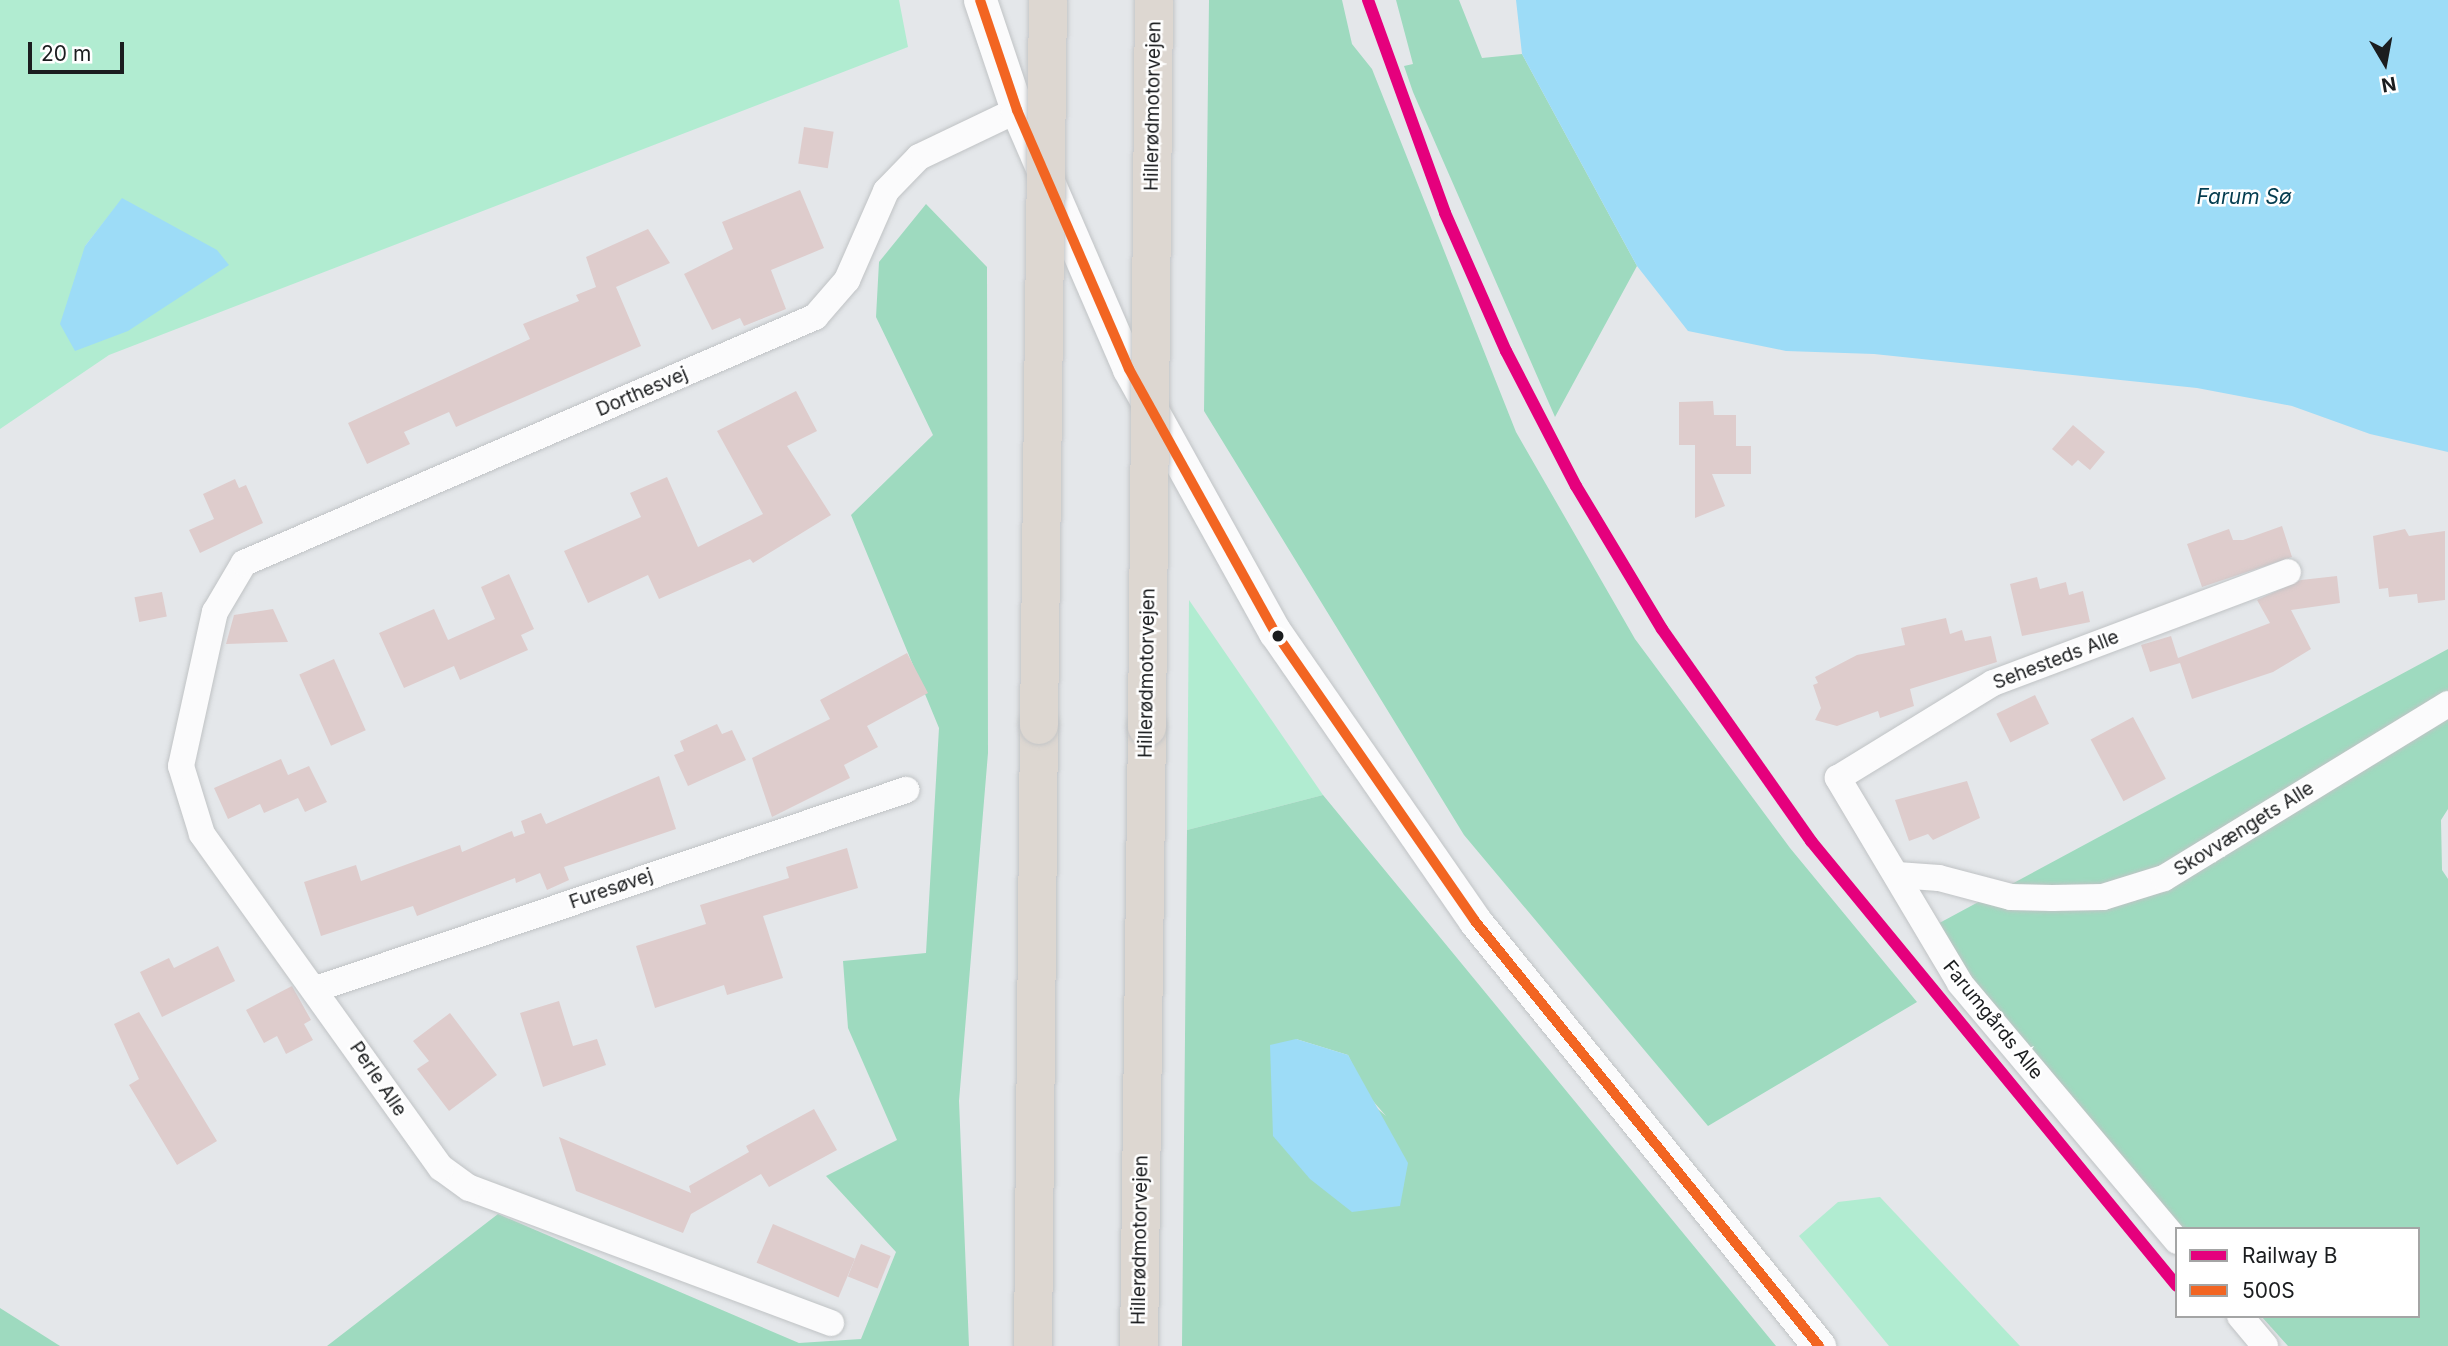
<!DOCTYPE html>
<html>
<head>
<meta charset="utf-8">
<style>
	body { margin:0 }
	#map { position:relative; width:2448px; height:1346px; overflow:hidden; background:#e4e7ea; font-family:Inter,sans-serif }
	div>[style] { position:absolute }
	.green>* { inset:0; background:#b1ecd1 }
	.forest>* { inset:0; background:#9edabf }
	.water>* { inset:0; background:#9ddcf7 }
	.building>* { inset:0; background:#decccc; transform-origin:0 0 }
	.roads { filter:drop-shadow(0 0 2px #c0c3c5) drop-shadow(0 0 2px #c0c3c5) }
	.minor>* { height:26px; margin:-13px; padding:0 13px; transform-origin:13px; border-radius:13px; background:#fbfbfc }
	.tertiary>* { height:33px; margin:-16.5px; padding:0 16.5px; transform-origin:16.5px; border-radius:16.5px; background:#fbfbfc }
	.motorway>* { height:38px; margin:-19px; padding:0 19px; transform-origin:19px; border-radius:19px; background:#ddd7d1 }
	.bridges { filter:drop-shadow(0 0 2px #c3c5c7) drop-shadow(0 0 2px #c3c5c7) }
	.motorway-bridge>* { height:38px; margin:-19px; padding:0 19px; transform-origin:19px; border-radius:19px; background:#ddd7d1 }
	.bus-1>* { height:10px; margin:-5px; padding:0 5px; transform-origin:5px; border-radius:5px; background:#f26522 }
	.rail-1>* { height:12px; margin:-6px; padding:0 6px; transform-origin:6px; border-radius:6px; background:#e5007d }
	.dots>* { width:19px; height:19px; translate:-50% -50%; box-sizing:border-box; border:4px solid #fff; border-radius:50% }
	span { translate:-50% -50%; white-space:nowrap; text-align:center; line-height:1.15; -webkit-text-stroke:5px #fff; paint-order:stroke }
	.street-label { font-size:19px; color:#1b1d1f }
	.water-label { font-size:21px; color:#043d50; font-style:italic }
	.legend { position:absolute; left:2175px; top:1227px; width:245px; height:91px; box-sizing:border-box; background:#fff; border:2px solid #a4a5a5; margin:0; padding:9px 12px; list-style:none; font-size:21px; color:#1b1d1f }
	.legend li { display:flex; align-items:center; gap:14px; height:35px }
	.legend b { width:35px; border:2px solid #a4a5a5 }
	.north { position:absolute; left:2350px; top:28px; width:70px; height:70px; -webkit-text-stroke:5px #fff; paint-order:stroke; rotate:170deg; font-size:19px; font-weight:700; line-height:28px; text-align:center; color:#1b1d1f }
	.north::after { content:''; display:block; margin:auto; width:24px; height:32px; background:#1b1d1f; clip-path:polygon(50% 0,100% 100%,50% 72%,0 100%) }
	.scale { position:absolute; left:28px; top:42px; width:96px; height:32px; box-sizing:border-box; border:4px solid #1b1d1f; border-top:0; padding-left:9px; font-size:21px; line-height:24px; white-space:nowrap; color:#1b1d1f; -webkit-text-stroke:5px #fff; paint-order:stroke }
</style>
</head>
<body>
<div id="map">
	<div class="green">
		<i style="clip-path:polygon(evenodd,0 0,899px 0,908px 47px,109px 355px,0 429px,0 0,122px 199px,167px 225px,85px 246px,122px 199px)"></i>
		<i style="clip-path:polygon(1189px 600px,1323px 795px,1187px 830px)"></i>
		<i style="clip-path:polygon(1880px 1197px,2020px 1346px,1889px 1346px,1799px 1236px,1838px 1202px)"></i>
	</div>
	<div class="forest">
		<i style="clip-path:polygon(1209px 0,1342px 0,1352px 44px,1372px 69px,1516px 432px,1635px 639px,1790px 848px,1917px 1002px,1708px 1126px,1464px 835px,1204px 411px)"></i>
		<i style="clip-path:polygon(1396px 0,1459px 0,1482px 58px,1522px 54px,1637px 266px,1555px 417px,1413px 92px,1404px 66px,1413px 64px)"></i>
		<i style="clip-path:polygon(926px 204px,987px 267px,988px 753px,959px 1101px,969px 1346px,327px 1346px,498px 1214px,799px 1343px,861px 1339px,896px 1252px,826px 1176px,897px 1140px,848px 1028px,843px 961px,926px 953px,939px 728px,851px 515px,933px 435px,876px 317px,879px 262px)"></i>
		<i style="clip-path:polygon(2448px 649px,2448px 809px,2441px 820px,2442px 870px,2448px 879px,2448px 1346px,2288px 1346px,2261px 1316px,2418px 1316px,2418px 1229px,2183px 1229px,1919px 934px)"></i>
		<i style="clip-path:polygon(evenodd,1323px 795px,1776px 1346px,1182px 1346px,1187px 830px,1323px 795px,1296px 1039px,1348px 1055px,1366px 1093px,1386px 1116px,1296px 1039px)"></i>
		<i style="clip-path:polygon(0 1308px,60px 1346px,0 1346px)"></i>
	</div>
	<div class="water">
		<i style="clip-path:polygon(1516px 0,2448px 0,2448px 452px,2370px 434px,2292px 406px,2197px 388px,1874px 354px,1786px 351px,1688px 331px,1637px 266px,1522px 54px)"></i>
		<i style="clip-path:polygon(122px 198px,217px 250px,229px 265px,128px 331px,75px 351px,60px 324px,85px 246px)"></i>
		<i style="clip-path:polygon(1296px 1039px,1348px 1055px,1408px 1163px,1400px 1206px,1352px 1212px,1310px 1179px,1273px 1136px,1270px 1045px)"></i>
	</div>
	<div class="building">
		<i style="left:804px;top:127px;width:30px;height:37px;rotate:9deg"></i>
		<i style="clip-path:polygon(800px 190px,824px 248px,771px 270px,786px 309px,744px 326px,740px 318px,712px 330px,684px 274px,733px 249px,722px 222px)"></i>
		<i style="clip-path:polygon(648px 229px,670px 263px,616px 287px,641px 346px,456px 427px,449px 412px,404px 432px,410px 444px,367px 464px,348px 423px,530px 339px,523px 324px,579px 301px,576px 295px,596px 287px,586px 257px)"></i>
		<i style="clip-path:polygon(796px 391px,817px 431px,787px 446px,831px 515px,753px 563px,750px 559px,659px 599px,648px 575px,588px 603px,564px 551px,641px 517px,630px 493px,667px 477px,698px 547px,763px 514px,717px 431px)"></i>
		<i style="clip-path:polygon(1713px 401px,1714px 415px,1736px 415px,1736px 446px,1751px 446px,1751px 474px,1712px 474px,1725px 506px,1695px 518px,1695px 445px,1679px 445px,1679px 402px)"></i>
		<i style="clip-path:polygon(2073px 425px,2105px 452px,2090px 470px,2078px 460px,2072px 466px,2052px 449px)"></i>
		<i style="clip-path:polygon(235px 479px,239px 488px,246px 485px,263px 523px,200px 553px,189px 530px,214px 519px,203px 494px)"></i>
		<i style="clip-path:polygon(2282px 526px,2292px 557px,2202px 587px,2187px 544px,2229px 529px,2233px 540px,2243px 540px)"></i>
		<i style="clip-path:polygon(2405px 529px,2409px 536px,2445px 531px,2445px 600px,2418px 603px,2417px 594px,2389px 597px,2388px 588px,2379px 589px,2373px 536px)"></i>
		<i style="clip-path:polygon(509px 574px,534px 629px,521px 635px,528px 650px,460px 680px,454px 666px,404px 688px,379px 633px,434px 609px,448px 640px,495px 619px,481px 587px)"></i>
		<i style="clip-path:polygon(2337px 576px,2340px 603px,2291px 610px,2311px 649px,2273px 672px,2192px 699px,2180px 663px,2150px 672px,2141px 645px,2171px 636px,2178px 658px,2270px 623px,2257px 600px,2301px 580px)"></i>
		<i style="clip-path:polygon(2037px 577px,2040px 589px,2066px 582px,2069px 595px,2083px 591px,2090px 622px,2022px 636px,2010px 584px)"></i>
		<i style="left:162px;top:592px;width:25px;height:28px;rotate:79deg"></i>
		<i style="clip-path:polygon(273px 609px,288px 642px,226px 644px,234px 615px)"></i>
		<i style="clip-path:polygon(1946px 618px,1950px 634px,1962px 630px,1965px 641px,1991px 636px,1997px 662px,1910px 689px,1914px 706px,1880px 718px,1878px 711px,1837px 726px,1815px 720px,1821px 708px,1813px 685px,1818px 683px,1815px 677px,1857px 655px,1905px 645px,1901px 628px)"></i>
		<i style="clip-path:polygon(907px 653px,928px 693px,867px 726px,878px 747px,844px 765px,850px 778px,772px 817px,752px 758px,830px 719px,820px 700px)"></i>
		<i style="left:334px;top:659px;width:78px;height:38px;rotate:66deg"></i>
		<i style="left:2035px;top:695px;width:32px;height:43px;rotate:64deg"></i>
		<i style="left:2133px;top:717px;width:70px;height:48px;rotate:62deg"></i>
		<i style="clip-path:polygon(717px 724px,722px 734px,732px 730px,746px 760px,688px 786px,674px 755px,684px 751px,680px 741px)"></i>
		<i style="clip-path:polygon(281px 759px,288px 775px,309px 766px,327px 802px,305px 812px,298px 798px,264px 813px,260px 804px,228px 819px,214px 788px)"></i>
		<i style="clip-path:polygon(659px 776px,676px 829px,564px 867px,569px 880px,547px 890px,540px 873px,516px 883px,515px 878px,417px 916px,413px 906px,321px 936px,304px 882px,356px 865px,361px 881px,460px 845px,462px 852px,512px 831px,514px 837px,525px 833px,521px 821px,541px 813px,546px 824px)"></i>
		<i style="clip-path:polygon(1967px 781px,1980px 818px,1933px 840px,1928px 834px,1909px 841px,1895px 800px)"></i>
		<i style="clip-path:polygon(847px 848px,858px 888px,763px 916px,783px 978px,727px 995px,724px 985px,655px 1008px,636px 946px,706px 924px,700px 905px,789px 878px,786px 867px)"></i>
		<i style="clip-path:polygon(218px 946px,235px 981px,162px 1017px,140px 972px,169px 958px,174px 968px)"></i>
		<i style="clip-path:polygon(292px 986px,311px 1020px,304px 1024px,313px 1040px,286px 1054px,277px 1036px,264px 1043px,246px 1010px)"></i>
		<i style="clip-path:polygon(559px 1001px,573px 1046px,597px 1039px,606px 1065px,543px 1087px,520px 1013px)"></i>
		<i style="clip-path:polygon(139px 1012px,217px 1141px,177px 1165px,129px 1085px,139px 1079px,114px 1024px)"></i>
		<i style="clip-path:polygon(450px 1013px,497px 1075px,449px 1111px,417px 1069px,429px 1061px,413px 1041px)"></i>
		<i style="clip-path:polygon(814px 1109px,837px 1150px,769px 1187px,761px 1174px,691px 1214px,683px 1233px,576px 1191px,559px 1137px,691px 1193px,689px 1186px,749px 1152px,746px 1146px)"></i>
		<i style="left:773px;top:1224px;width:89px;height:42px;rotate:23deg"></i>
		<i style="left:861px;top:1244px;width:32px;height:35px;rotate:22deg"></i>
	</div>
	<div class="roads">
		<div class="minor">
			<i style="left:1897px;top:875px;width:42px;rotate:4.1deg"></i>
			<i style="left:1939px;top:878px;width:74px;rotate:14.8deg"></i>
			<i style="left:2011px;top:897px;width:41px;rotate:1.4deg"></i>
			<i style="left:2052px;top:898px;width:51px;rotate:-1.1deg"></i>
			<i style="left:2103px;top:897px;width:64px;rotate:-17.3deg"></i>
			<i style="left:2164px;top:878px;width:333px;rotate:-31.5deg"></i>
			<i style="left:316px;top:989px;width:623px;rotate:-18.64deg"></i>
			<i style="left:2177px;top:1241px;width:337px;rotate:-130.1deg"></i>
			<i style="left:1960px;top:983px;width:239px;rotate:-120.8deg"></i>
			<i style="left:1838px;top:778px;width:182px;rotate:-31.5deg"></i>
			<i style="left:1993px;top:683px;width:315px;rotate:-20.6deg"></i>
			<i style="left:2240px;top:1316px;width:39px;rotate:50deg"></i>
			<i style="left:831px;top:1323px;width:386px;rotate:-159.5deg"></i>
			<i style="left:469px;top:1188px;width:34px;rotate:-144deg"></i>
			<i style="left:441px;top:1168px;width:411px;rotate:-125.6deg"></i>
			<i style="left:202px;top:834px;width:71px;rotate:-107.2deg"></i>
			<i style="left:181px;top:766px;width:158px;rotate:-77.6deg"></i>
			<i style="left:215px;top:612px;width:57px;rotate:-59.4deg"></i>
			<i style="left:244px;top:563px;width:622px;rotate:-23.31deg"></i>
			<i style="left:815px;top:317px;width:49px;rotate:-49.1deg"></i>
			<i style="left:847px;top:280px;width:97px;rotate:-66.3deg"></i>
			<i style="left:886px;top:191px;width:47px;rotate:-45.9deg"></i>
			<i style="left:919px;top:157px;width:109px;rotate:-25.6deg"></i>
		</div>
		<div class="tertiary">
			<i style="left:980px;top:0;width:116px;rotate:71.4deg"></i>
			<i style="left:1017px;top:110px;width:282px;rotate:66.6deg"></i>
			<i style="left:1129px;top:369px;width:301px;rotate:61deg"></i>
			<i style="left:1275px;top:632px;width:351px;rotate:55.3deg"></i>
			<i style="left:1475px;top:921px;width:547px;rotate:51.01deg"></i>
		</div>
		<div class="motorway">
			<i style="left:1033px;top:1346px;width:621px;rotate:-89.45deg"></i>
			<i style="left:1139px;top:1346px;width:619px;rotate:-89.26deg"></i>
		</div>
	</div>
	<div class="bridges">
		<div class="motorway-bridge">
			<i style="left:1039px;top:725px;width:725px;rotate:-89.29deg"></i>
			<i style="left:1147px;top:727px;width:727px;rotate:-89.45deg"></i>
		</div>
	</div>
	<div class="bus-1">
		<i style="left:980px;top:0;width:116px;rotate:71.4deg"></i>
		<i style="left:1017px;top:110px;width:282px;rotate:66.6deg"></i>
		<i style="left:1129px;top:369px;width:301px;rotate:61deg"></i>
		<i style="left:1275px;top:632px;width:351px;rotate:55.3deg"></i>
		<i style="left:1475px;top:921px;width:547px;rotate:51.01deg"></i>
	</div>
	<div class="rail-1">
		<i style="left:1368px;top:0;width:226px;rotate:70.1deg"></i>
		<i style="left:1445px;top:213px;width:151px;rotate:66.2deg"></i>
		<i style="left:1506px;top:351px;width:152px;rotate:62.6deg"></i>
		<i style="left:1576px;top:486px;width:167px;rotate:59deg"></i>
		<i style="left:1662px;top:629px;width:259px;rotate:54.9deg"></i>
		<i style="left:1811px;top:841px;width:576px;rotate:50.56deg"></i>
	</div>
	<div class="dots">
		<i style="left:1278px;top:636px;background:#1b1d1f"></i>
	</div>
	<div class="street-label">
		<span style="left:1153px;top:106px;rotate:-89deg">Hillerødmotorvejen</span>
		<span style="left:642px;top:392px;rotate:-23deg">Dorthesvej</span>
		<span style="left:2056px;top:660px;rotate:-21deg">Sehesteds Alle</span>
		<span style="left:1147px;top:673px;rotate:-89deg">Hillerødmotorvejen</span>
		<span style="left:2244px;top:829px;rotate:-32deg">Skovvængets Alle</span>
		<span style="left:611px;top:889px;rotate:-19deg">Furesøvej</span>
		<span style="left:1993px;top:1020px;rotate:51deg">Farumgårds Alle</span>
		<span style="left:378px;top:1079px;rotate:56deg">Perle Alle</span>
		<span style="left:1140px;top:1240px;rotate:-89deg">Hillerødmotorvejen</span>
	</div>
	<div class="water-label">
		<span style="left:2244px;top:197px">Farum Sø</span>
	</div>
	<ul class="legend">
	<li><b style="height:9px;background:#e5007d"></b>Railway B</li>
	<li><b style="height:9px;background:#f26522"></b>500S</li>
	</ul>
	<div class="north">N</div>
	<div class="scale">20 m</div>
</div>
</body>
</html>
